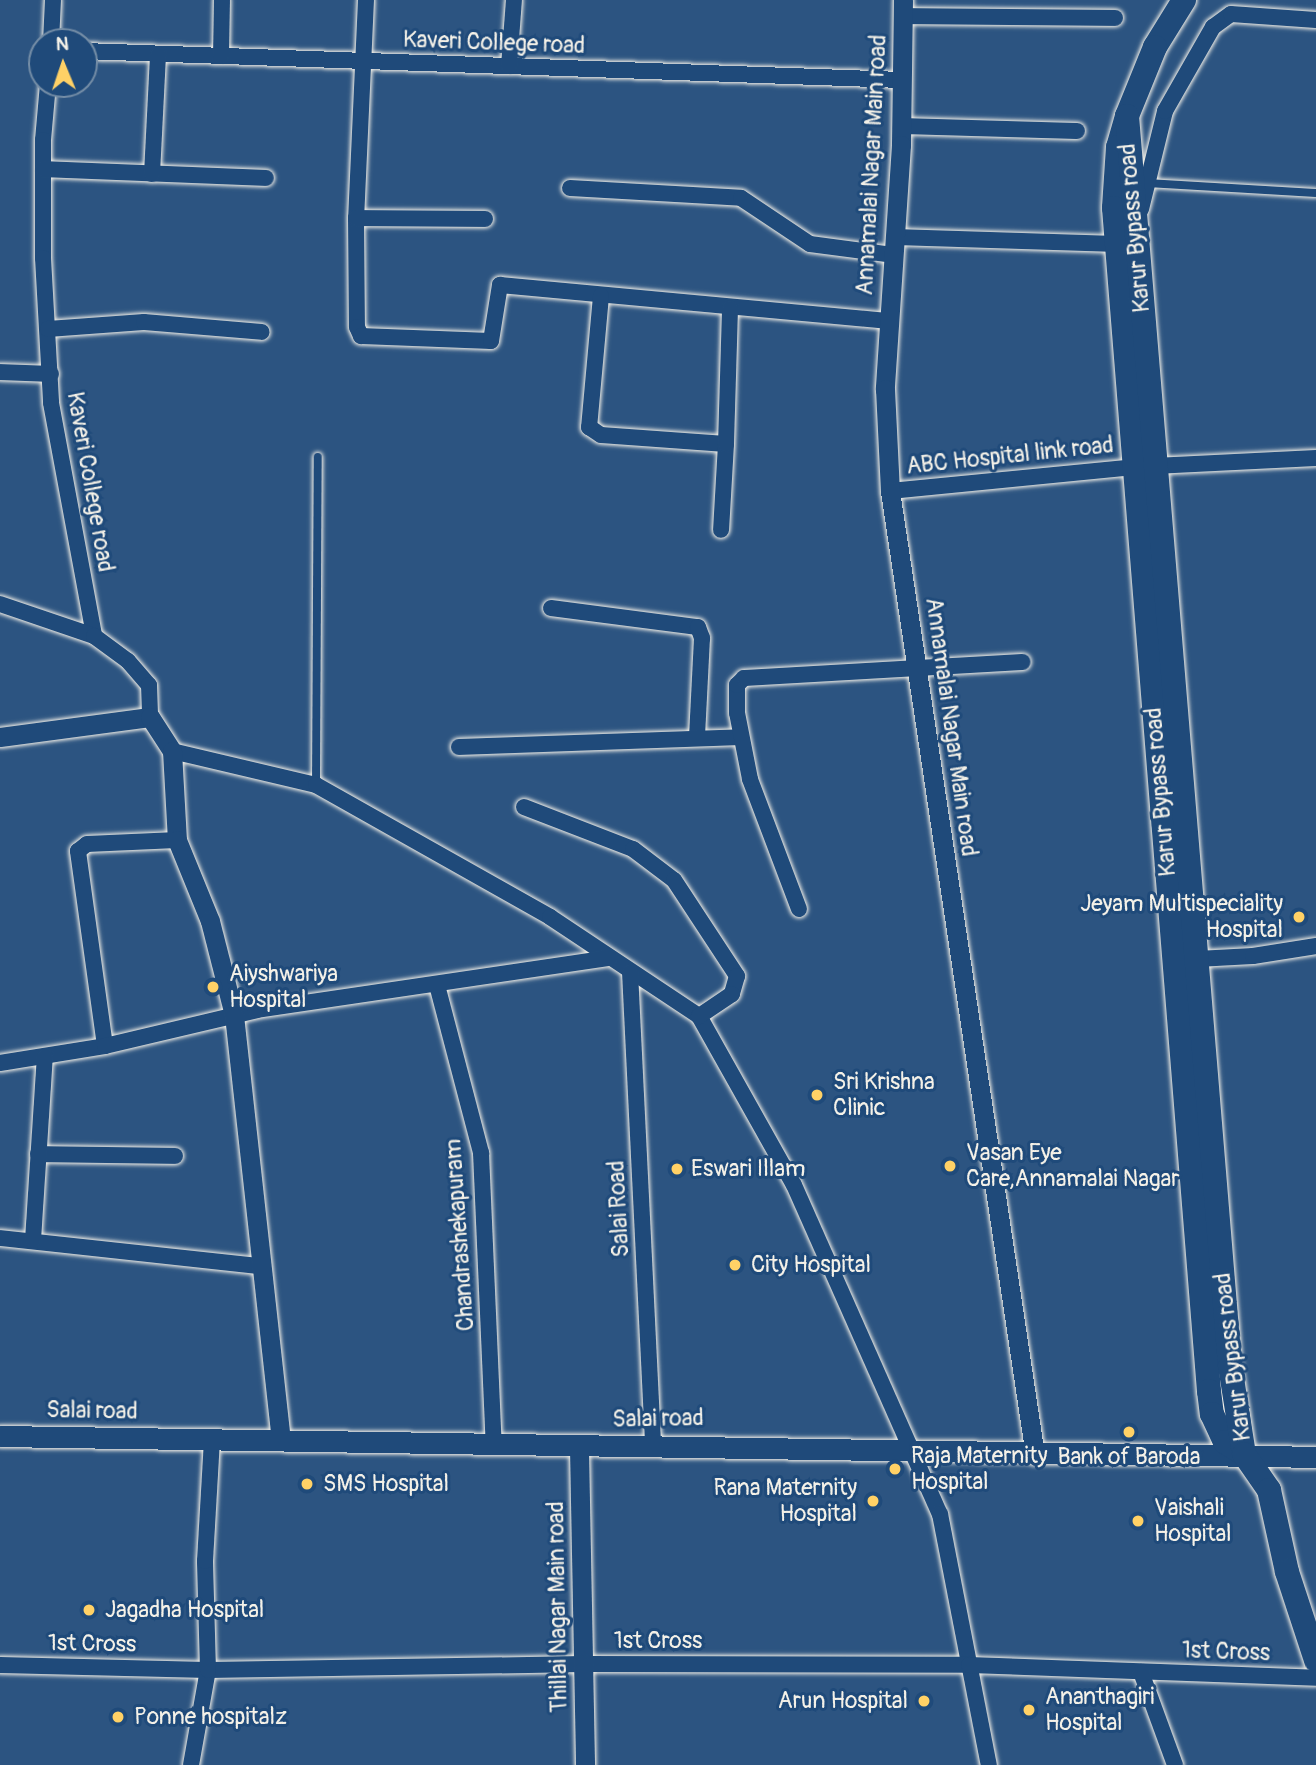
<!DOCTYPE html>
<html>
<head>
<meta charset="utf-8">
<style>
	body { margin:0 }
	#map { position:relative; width:1316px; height:1765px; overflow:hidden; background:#2c5481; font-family:Pangolin,sans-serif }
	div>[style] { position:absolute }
	.roads { filter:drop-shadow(0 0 2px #f4f1e8) drop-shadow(0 0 2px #f4f1e8) }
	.service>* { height:8px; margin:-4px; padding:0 4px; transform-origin:4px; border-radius:4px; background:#1f4a7a }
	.minor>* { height:16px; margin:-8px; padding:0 8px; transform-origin:8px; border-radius:8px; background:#1f4a7a }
	.tertiary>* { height:19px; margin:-9.5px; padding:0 9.5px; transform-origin:9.5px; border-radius:9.5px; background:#1f4a7a }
	.secondary>* { height:21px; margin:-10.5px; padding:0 10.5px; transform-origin:10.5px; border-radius:10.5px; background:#1f4a7a }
	.primary>* { height:24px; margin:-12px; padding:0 12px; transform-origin:12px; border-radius:12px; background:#1f4a7a }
	.dots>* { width:19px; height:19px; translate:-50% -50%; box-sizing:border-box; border:4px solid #1f4a7a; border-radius:50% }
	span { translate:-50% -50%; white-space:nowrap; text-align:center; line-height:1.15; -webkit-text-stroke:6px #1f4a7a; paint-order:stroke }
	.street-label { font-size:23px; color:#f4f1e8 }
	.poi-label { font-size:23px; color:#f4f1e8 }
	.right { translate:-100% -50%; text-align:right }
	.left { translate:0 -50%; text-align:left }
	.north { position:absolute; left:28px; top:28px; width:70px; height:70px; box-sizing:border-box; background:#1f4a7a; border:2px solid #748da6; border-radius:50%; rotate:358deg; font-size:19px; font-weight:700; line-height:28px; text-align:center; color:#f4f1e8 }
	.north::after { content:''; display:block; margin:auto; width:24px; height:32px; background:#ffd166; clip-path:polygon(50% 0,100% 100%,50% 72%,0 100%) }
</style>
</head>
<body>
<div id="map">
	<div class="roads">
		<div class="service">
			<i style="left:1147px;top:183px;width:169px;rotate:3.4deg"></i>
			<i style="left:316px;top:785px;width:328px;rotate:-89.7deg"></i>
		</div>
		<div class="minor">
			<i style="left:366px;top:0;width:218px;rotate:92.6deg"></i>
			<i style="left:356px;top:218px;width:109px;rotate:89.5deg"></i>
			<i style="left:357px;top:327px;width:10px;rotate:66deg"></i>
			<i style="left:361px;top:336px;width:130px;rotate:2.2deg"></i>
			<i style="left:491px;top:341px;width:57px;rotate:-80.9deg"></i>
			<i style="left:500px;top:285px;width:391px;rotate:5.3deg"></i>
			<i style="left:903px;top:16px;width:212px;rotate:0.5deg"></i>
			<i style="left:51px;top:42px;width:42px;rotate:-87.3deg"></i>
			<i style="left:84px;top:51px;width:819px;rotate:2.03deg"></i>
			<i style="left:221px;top:56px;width:56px;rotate:-89deg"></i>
			<i style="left:509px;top:66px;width:66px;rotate:-85.7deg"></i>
			<i style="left:48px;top:84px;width:56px;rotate:95.1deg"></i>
			<i style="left:43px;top:140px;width:118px;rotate:90deg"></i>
			<i style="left:43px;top:258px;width:145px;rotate:86.8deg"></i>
			<i style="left:51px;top:403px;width:237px;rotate:79.5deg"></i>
			<i style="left:901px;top:126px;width:176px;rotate:1.6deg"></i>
			<i style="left:43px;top:169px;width:223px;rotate:2.3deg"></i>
			<i style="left:152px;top:174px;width:120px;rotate:-87.1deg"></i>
			<i style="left:570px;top:188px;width:171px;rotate:3.3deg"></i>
			<i style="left:741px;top:198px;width:83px;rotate:33.7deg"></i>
			<i style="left:810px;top:244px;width:85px;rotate:7.5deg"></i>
			<i style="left:1141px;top:209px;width:101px;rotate:-76.2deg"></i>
			<i style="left:1165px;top:111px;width:97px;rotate:-60.3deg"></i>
			<i style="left:1213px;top:27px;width:22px;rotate:-36deg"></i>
			<i style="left:1231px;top:14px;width:85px;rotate:4deg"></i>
			<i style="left:356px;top:218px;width:129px;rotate:0.4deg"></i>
			<i style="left:895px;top:237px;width:222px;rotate:1.8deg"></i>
			<i style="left:601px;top:296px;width:132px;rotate:95.2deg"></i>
			<i style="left:589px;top:427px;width:14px;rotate:34deg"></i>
			<i style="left:601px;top:435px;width:125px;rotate:4.1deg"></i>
			<i style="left:726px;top:444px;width:86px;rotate:93.3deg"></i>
			<i style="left:48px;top:329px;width:96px;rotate:-4.2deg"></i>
			<i style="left:144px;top:322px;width:118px;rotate:4.8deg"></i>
			<i style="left:0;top:372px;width:51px;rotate:2.2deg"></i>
			<i style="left:726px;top:444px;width:136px;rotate:-88.3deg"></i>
			<i style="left:890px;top:491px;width:245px;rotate:-5.6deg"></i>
			<i style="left:1134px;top:467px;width:182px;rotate:-2.8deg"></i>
			<i style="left:0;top:604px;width:99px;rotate:18.8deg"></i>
			<i style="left:94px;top:636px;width:42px;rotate:36.3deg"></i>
			<i style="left:128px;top:661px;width:32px;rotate:49deg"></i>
			<i style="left:149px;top:685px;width:32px;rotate:88deg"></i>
			<i style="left:551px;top:608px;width:148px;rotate:7.4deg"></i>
			<i style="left:698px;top:627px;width:12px;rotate:70deg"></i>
			<i style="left:702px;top:638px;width:99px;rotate:92.9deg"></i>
			<i style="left:459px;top:747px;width:282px;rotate:-2deg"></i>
			<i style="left:172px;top:751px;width:148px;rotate:13.3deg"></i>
			<i style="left:316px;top:785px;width:269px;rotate:29.4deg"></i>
			<i style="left:550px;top:917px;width:179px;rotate:33.6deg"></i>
			<i style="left:699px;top:1016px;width:194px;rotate:60.7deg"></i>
			<i style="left:794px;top:1185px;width:360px;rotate:66.1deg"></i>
			<i style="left:940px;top:1514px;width:256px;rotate:79deg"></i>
			<i style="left:524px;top:807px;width:117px;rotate:21.1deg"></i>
			<i style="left:633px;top:849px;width:51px;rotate:37.1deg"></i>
			<i style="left:674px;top:880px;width:115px;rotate:56.7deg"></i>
			<i style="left:737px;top:976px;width:19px;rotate:106deg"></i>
			<i style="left:732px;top:994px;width:40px;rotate:146deg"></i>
			<i style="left:799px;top:909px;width:139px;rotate:-110.7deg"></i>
			<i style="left:750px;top:779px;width:67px;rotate:-101.1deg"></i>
			<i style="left:737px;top:713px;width:28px;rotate:-90deg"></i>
			<i style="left:737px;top:685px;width:10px;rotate:-45deg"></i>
			<i style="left:744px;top:678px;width:279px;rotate:-3.3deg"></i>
			<i style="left:1197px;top:959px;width:56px;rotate:-3.1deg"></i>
			<i style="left:1253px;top:956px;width:64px;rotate:-9deg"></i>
			<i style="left:630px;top:972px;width:472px;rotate:87.2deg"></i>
			<i style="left:437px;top:985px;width:174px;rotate:75.3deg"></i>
			<i style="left:481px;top:1153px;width:293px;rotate:87.5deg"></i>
			<i style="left:105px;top:1046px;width:197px;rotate:-97.9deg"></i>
			<i style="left:78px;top:851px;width:11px;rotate:-38deg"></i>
			<i style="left:87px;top:844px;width:90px;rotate:-2.5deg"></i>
			<i style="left:0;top:1063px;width:106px;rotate:-9.2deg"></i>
			<i style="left:105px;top:1046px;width:156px;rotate:-13.3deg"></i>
			<i style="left:257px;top:1010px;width:357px;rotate:-8.4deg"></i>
			<i style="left:38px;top:1154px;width:137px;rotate:0.8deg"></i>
			<i style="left:0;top:1238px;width:261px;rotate:6.2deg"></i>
			<i style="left:33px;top:1240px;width:184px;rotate:-86.3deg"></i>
			<i style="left:0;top:1665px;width:208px;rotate:1.4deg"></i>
			<i style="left:208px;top:1670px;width:375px;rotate:-0.9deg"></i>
			<i style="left:583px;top:1664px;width:386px;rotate:0.1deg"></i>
			<i style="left:969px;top:1665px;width:347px;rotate:2.1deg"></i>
			<i style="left:1141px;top:1672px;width:99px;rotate:69.9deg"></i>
			<i style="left:191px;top:1765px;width:97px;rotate:-79.9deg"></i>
			<i style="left:208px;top:1670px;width:109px;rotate:-91.6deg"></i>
			<i style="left:205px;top:1561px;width:122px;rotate:-86.7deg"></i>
		</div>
		<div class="tertiary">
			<i style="left:903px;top:0;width:145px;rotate:90.8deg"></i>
			<i style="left:901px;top:145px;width:245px;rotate:93.8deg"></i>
			<i style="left:885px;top:389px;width:102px;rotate:87.2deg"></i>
			<i style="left:890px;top:491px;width:975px;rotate:81.45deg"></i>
			<i style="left:0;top:737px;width:151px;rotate:-7.6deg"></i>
			<i style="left:150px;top:717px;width:40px;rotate:57.1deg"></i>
			<i style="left:172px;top:751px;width:89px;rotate:86.8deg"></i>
			<i style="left:177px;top:840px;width:87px;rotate:67.8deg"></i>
			<i style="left:210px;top:921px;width:97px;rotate:75.7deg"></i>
			<i style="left:234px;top:1015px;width:426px;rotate:83.7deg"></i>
			<i style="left:579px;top:1449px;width:316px;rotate:88.9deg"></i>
		</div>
		<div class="secondary">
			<i style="left:0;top:1436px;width:1316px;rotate:0.91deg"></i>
		</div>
		<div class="primary">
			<i style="left:1184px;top:0;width:55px;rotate:121.7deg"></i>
			<i style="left:1155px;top:47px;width:74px;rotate:112.1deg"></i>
			<i style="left:1127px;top:116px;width:32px;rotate:106deg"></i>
			<i style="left:1118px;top:147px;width:61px;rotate:93.8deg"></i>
			<i style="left:1114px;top:208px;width:1187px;rotate:85.41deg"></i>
			<i style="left:1209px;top:1391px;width:23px;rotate:83deg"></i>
			<i style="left:1212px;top:1414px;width:31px;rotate:65deg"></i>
			<i style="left:1225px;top:1442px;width:22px;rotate:32deg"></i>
			<i style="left:1127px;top:116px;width:1254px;rotate:85.29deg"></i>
			<i style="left:1230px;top:1366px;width:89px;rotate:81deg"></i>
			<i style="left:1244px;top:1454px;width:44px;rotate:55.2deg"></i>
			<i style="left:1269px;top:1490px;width:84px;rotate:77.6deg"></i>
			<i style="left:1287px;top:1572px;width:93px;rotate:71.8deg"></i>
		</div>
	</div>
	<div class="dots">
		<i style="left:1299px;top:917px;background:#ffd166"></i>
		<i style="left:213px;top:987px;background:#ffd166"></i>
		<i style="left:817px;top:1095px;background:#ffd166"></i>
		<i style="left:950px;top:1166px;background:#ffd166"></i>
		<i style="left:677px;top:1169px;background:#ffd166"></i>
		<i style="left:735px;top:1265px;background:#ffd166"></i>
		<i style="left:1129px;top:1432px;background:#ffd166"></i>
		<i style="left:895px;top:1469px;background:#ffd166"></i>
		<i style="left:307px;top:1484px;background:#ffd166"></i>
		<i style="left:873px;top:1501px;background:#ffd166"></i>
		<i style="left:1138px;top:1521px;background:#ffd166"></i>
		<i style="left:89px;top:1610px;background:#ffd166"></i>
		<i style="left:924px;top:1701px;background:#ffd166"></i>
		<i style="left:1029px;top:1710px;background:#ffd166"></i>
		<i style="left:118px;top:1717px;background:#ffd166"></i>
	</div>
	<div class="street-label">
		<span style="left:494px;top:43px;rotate:2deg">Kaveri College road</span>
		<span style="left:872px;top:165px;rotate:-87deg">Annamalai Nagar Main road</span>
		<span style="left:1135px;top:228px;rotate:-95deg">Karur Bypass road</span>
		<span style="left:1010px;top:456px;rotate:-6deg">ABC Hospital link road</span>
		<span style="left:90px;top:482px;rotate:80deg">Kaveri College road</span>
		<span style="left:951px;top:727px;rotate:82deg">Annamalai Nagar Main road</span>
		<span style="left:1161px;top:792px;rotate:-95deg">Karur Bypass road</span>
		<span style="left:619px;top:1209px;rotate:-93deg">Salai Road</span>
		<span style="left:460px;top:1235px;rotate:-94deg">Chandrashekapuram</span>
		<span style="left:1233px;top:1357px;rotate:-97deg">Karur Bypass road</span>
		<span style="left:92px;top:1411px;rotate:1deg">Salai road</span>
		<span style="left:658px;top:1419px;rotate:-1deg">Salai road</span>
		<span style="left:558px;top:1607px;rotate:-91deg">Thillai Nagar Main road</span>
		<span style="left:658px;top:1641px">1st Cross</span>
		<span style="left:92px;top:1644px;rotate:1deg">1st Cross</span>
		<span style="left:1226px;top:1652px;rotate:2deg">1st Cross</span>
	</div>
	<div class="poi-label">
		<span class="right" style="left:1283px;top:917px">Jeyam Multispeciality<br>Hospital</span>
		<span class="left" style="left:229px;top:987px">Aiyshwariya<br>Hospital</span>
		<span class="left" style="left:833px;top:1095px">Sri Krishna<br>Clinic</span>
		<span class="left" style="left:966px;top:1166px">Vasan Eye<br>Care,Annamalai Nagar</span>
		<span class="left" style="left:691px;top:1169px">Eswari Illam</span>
		<span class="left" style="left:751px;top:1265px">City Hospital</span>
		<span class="left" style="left:911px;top:1469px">Raja Maternity<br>Hospital</span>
		<span style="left:1129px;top:1457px">Bank of Baroda</span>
		<span class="left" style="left:323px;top:1484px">SMS Hospital</span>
		<span class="right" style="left:857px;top:1501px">Rana Maternity<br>Hospital</span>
		<span class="left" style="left:1154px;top:1521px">Vaishali<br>Hospital</span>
		<span class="left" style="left:105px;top:1610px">Jagadha Hospital</span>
		<span class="left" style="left:1045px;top:1710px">Ananthagiri<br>Hospital</span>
		<span class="right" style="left:908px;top:1701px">Arun Hospital</span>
		<span class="left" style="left:134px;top:1717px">Ponne hospitalz</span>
	</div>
	<div class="north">N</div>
</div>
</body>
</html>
